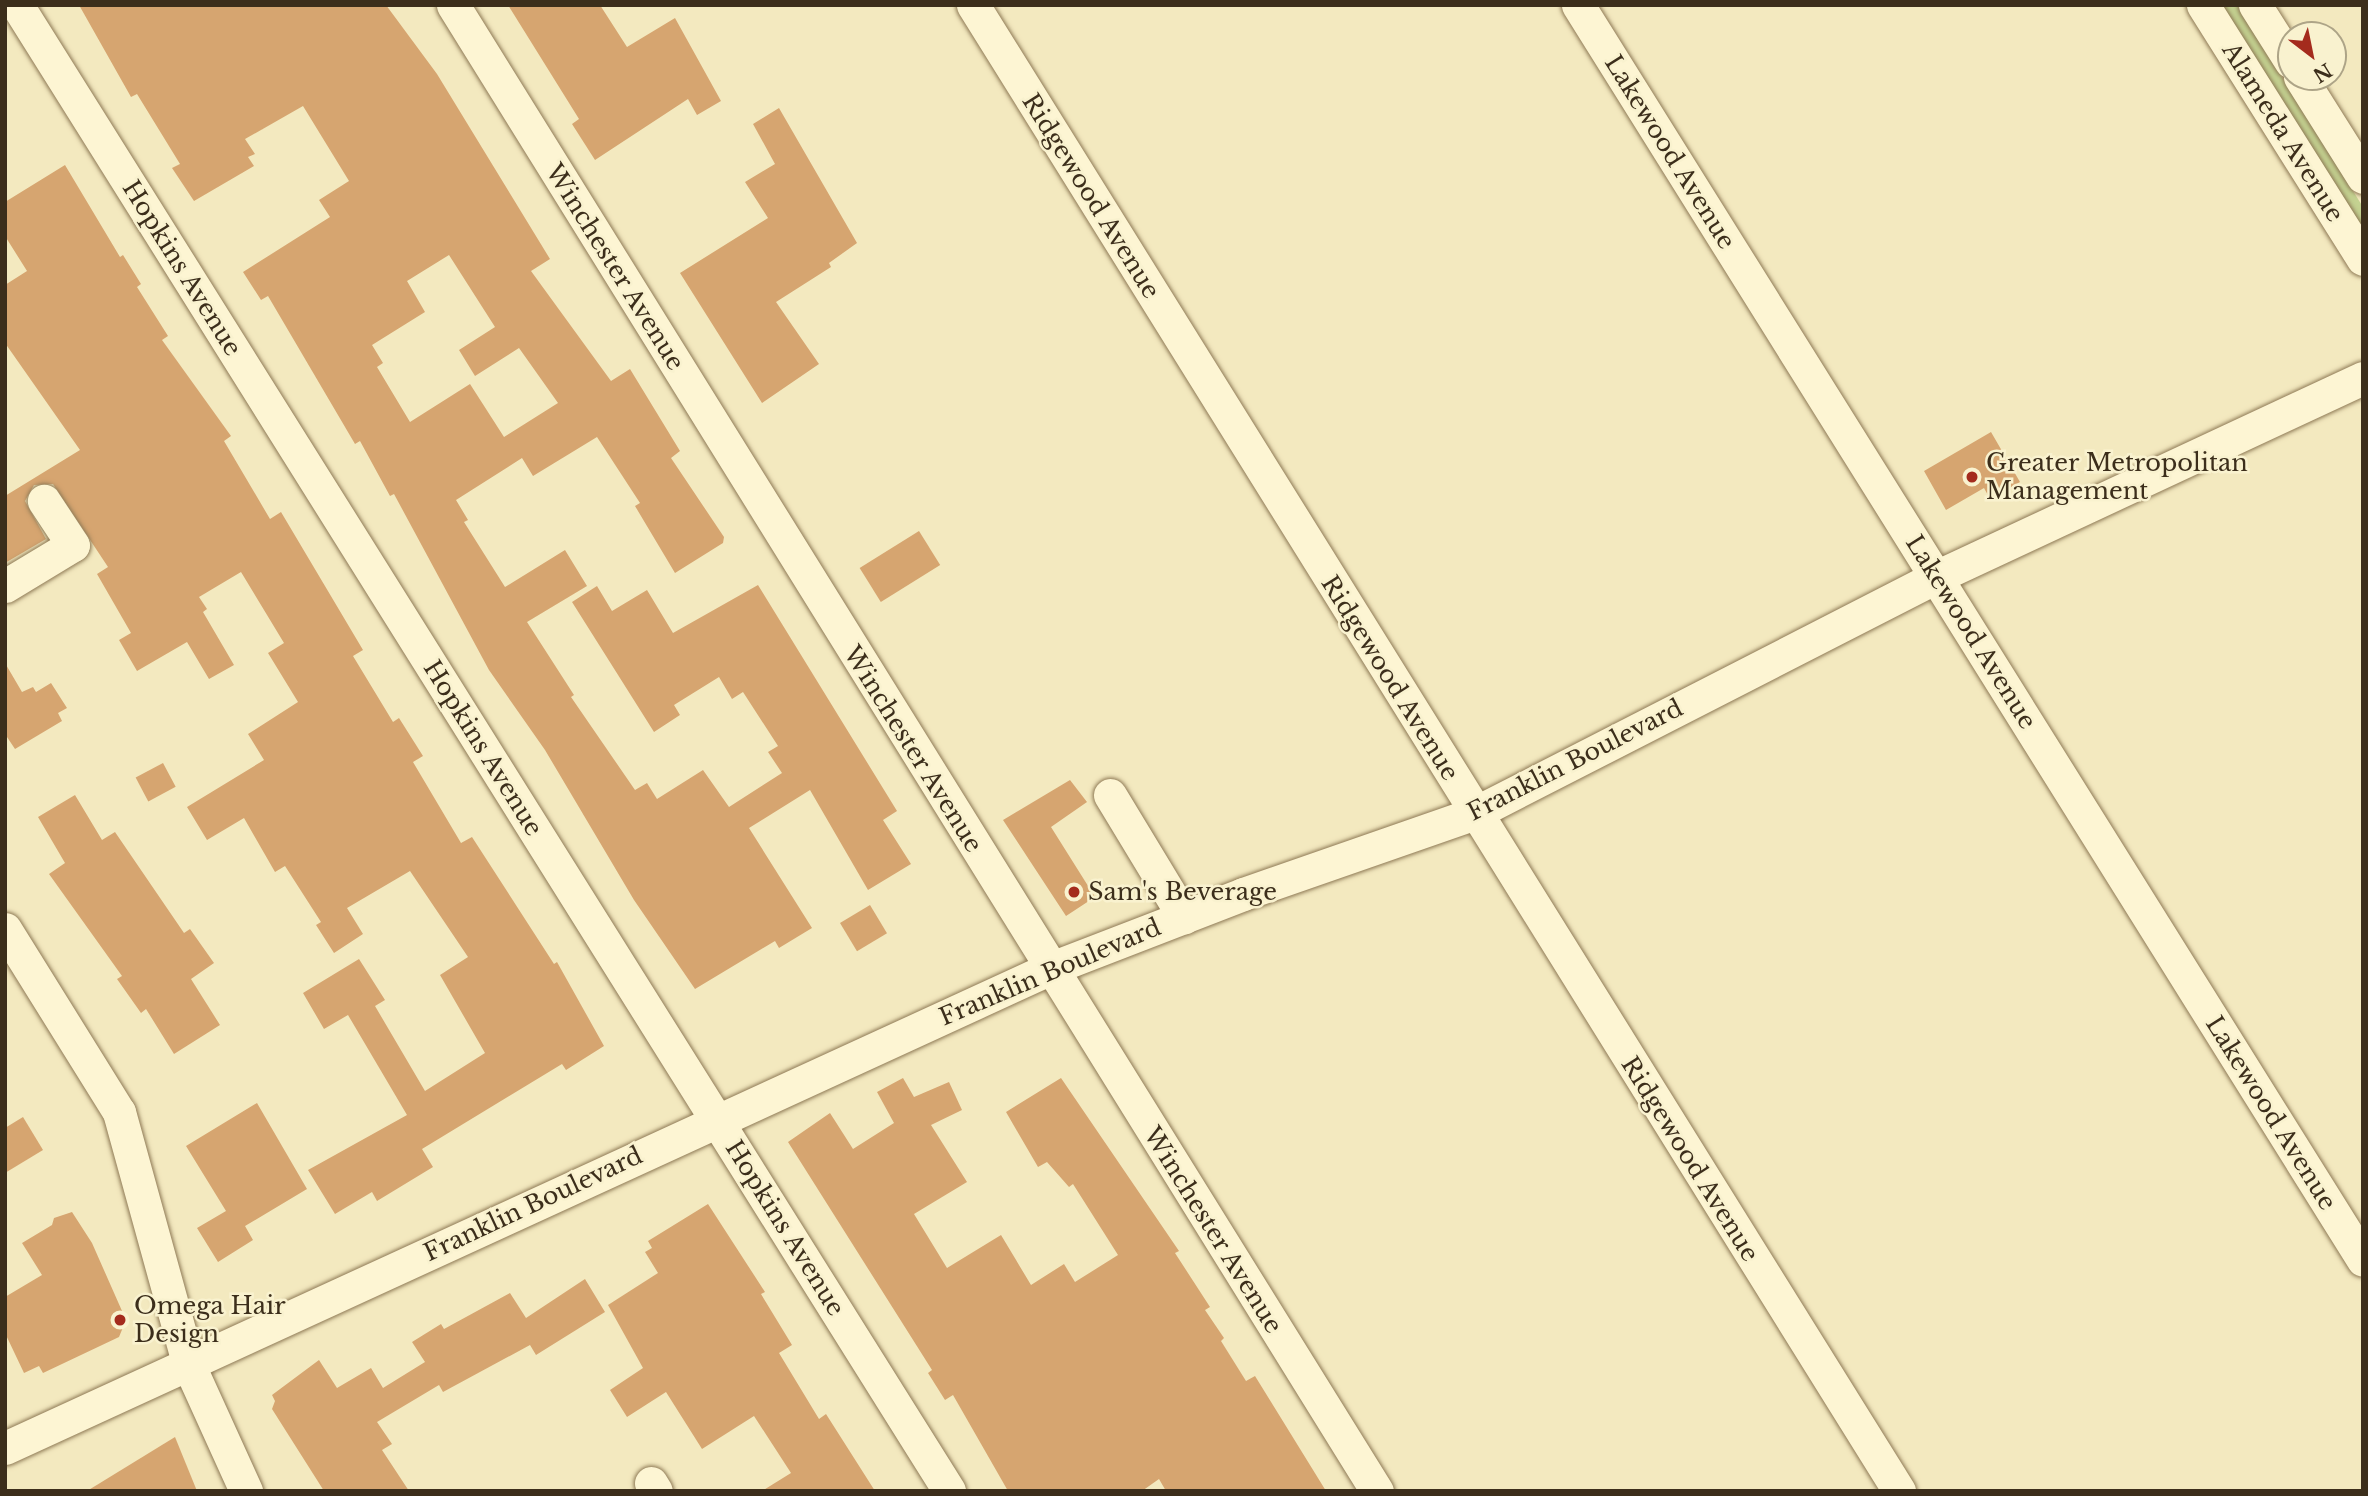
<!DOCTYPE html>
<html>
<head>
<meta charset="utf-8">
<style>
	body { margin:0 }
	#map { position:relative; width:2368px; height:1496px; overflow:hidden; background:#f3e9bf; font-family:"Libre Baskerville",serif }
	div>[style] { position:absolute }
	.green>* { inset:0; background:#c4d291 }
	.building>* { inset:0; background:#d6a570; transform-origin:0 0 }
	.roads { filter:drop-shadow(0 0 2px #8e7955) drop-shadow(0 0 2px #8e7955) }
	.minor>* { height:33px; margin:-16.5px; padding:0 16.5px; transform-origin:16.5px; border-radius:16.5px; background:#fdf5d3 }
	.dots>* { width:19px; height:19px; translate:-50% -50%; box-sizing:border-box; border:4px solid #f9f2cf; border-radius:50% }
	span { translate:-50% -50%; white-space:nowrap; text-align:center; line-height:1.15; -webkit-text-stroke:5px #f9f2cf; paint-order:stroke }
	.street-label { font-size:24px; color:#3c2e1b }
	.poi-label { font-size:24px; color:#3c2e1b }
	.left { translate:0 -50%; text-align:left }
	.frame { position:absolute; inset:0; border:7px solid #3c2e1b; pointer-events:none }
	.north { position:absolute; left:2277px; top:21px; width:70px; height:70px; box-sizing:border-box; background:#f9f2cf; border:2px solid #ada487; border-radius:50%; rotate:148deg; font-size:19px; font-weight:700; line-height:28px; text-align:center; color:#3c2e1b }
	.north::after { content:''; display:block; margin:auto; width:24px; height:32px; background:#a42b1d; clip-path:polygon(50% 0,100% 100%,50% 72%,0 100%) }
</style>
</head>
<body>
<div id="map">
	<div class="green">
		<i style="clip-path:polygon(2218px 5px,2237px 5px,2363px 207px,2363px 238px)"></i>
	</div>
	<div class="building">
		<i style="clip-path:polygon(evenodd,79px 5px,386px 5px,437px 74px,550px 259px,531px 271px,611px 381px,630px 369px,680px 451px,671px 458px,724px 537px,723px 543px,675px 573px,635px 506px,640px 503px,597px 437px,533px 476px,522px 458px,456px 500px,468px 520px,464px 522px,505px 587px,565px 550px,587px 586px,527px 622px,574px 695px,571px 697px,635px 790px,647px 783px,657px 799px,703px 770px,729px 807px,782px 773px,768px 752px,778px 746px,743px 692px,732px 699px,719px 677px,674px 705px,680px 715px,654px 732px,572px 602px,597px 586px,612px 611px,647px 590px,673px 633px,758px 585px,897px 811px,883px 820px,911px 864px,868px 890px,810px 790px,749px 828px,812px 928px,779px 948px,775px 941px,695px 989px,634px 900px,545px 750px,489px 670px,394px 494px,390px 496px,360px 441px,355px 444px,268px 296px,261px 300px,243px 272px,330px 217px,319px 200px,349px 181px,303px 106px,245px 139px,255px 154px,248px 157px,254px 166px,194px 201px,172px 168px,180px 164px,137px 94px,131px 97px,79px 5px,449px 255px,495px 327px,459px 350px,475px 376px,519px 348px,558px 403px,504px 437px,470px 384px,410px 422px,377px 367px,383px 363px,372px 345px,425px 312px,407px 281px,449px 255px)"></i>
		<i style="clip-path:polygon(508px 5px,600px 5px,627px 47px,675px 18px,721px 101px,697px 115px,688px 99px,595px 160px,572px 124px,579px 119px)"></i>
		<i style="clip-path:polygon(779px 108px,857px 243px,829px 263px,831px 267px,776px 302px,819px 364px,762px 403px,680px 273px,768px 218px,745px 182px,775px 164px,753px 124px)"></i>
		<i style="clip-path:polygon(65px 165px,120px 257px,123px 255px,141px 284px,137px 287px,168px 336px,162px 340px,231px 436px,224px 441px,270px 519px,281px 512px,363px 650px,353px 656px,393px 722px,399px 718px,423px 756px,413px 762px,461px 843px,472px 837px,554px 964px,557px 962px,604px 1046px,566px 1070px,562px 1064px,422px 1149px,433px 1167px,377px 1201px,372px 1192px,335px 1214px,308px 1170px,407px 1115px,348px 1015px,324px 1029px,303px 993px,359px 959px,385px 1000px,375px 1006px,425px 1091px,485px 1053px,440px 975px,468px 957px,410px 871px,347px 908px,363px 934px,334px 953px,316px 925px,321px 922px,285px 866px,275px 872px,244px 818px,207px 840px,187px 807px,264px 760px,248px 734px,298px 702px,268px 653px,284px 643px,241px 572px,199px 597px,207px 609px,203px 612px,234px 665px,209px 679px,187px 642px,137px 671px,119px 640px,131px 633px,97px 574px,108px 567px,53px 484px,34px 485px,25px 501px,46px 539px,5px 563px,5px 496px,80px 450px,5px 343px,5px 285px,27px 271px,5px 236px,5px 202px)"></i>
		<i style="clip-path:polygon(1991px 432px,2020px 482px,1990px 499px,1984px 488px,1946px 510px,1924px 471px)"></i>
		<i style="left:919px;top:531px;width:40px;height:70px;rotate:58deg"></i>
		<i style="clip-path:polygon(5px 663px,22px 692px,33px 687px,36px 692px,51px 683px,67px 708px,58px 713px,62px 721px,15px 749px,5px 734px)"></i>
		<i style="left:163px;top:763px;width:27px;height:31px;rotate:62deg"></i>
		<i style="clip-path:polygon(1070px 780px,1087px 802px,1051px 827px,1095px 897px,1066px 916px,1003px 820px)"></i>
		<i style="clip-path:polygon(75px 795px,102px 840px,115px 832px,184px 933px,190px 929px,214px 963px,191px 979px,220px 1025px,174px 1054px,146px 1009px,141px 1013px,117px 979px,122px 976px,49px 874px,65px 863px,38px 817px)"></i>
		<i style="left:870px;top:905px;width:33px;height:35px;rotate:59deg"></i>
		<i style="clip-path:polygon(903px 1078px,914px 1097px,949px 1082px,962px 1110px,931px 1125px,967px 1182px,914px 1214px,947px 1268px,1001px 1235px,1031px 1285px,1064px 1264px,1075px 1282px,1118px 1255px,1073px 1184px,1069px 1187px,1047px 1162px,1038px 1167px,1006px 1112px,1061px 1078px,1179px 1251px,1175px 1253px,1210px 1307px,1205px 1310px,1224px 1338px,1221px 1341px,1246px 1381px,1255px 1376px,1326px 1491px,1166px 1491px,1159px 1479px,1142px 1491px,1008px 1491px,953px 1395px,945px 1400px,928px 1373px,932px 1370px,788px 1142px,830px 1113px,853px 1149px,894px 1123px,877px 1092px)"></i>
		<i style="clip-path:polygon(257px 1103px,307px 1189px,245px 1226px,253px 1240px,218px 1262px,197px 1228px,226px 1211px,186px 1146px)"></i>
		<i style="clip-path:polygon(23px 1117px,43px 1150px,5px 1173px,5px 1128px)"></i>
		<i style="clip-path:polygon(708px 1204px,765px 1292px,761px 1294px,792px 1345px,779px 1353px,819px 1419px,826px 1414px,875px 1491px,762px 1491px,791px 1473px,754px 1416px,702px 1449px,666px 1392px,627px 1417px,610px 1390px,643px 1368px,608px 1305px,658px 1273px,645px 1252px,652px 1248px,648px 1241px)"></i>
		<i style="clip-path:polygon(72px 1212px,92px 1243px,126px 1320px,119px 1337px,43px 1373px,39px 1366px,24px 1373px,5px 1333px,5px 1297px,42px 1275px,22px 1243px,52px 1225px,54px 1218px)"></i>
		<i style="clip-path:polygon(585px 1279px,605px 1312px,536px 1355px,530px 1345px,443px 1392px,439px 1385px,377px 1422px,392px 1444px,382px 1450px,409px 1491px,324px 1491px,272px 1409px,275px 1401px,272px 1395px,319px 1360px,337px 1388px,371px 1368px,383px 1388px,425px 1362px,412px 1342px,441px 1324px,444px 1329px,510px 1293px,526px 1318px)"></i>
		<i style="clip-path:polygon(175px 1437px,197px 1491px,87px 1491px)"></i>
	</div>
	<div class="roads">
		<div class="minor">
			<i style="left:17px;top:5px;width:1754px;rotate:57.9deg"></i>
			<i style="left:453px;top:5px;width:1750px;rotate:58.13deg"></i>
			<i style="left:973px;top:5px;width:1751px;rotate:58.07deg"></i>
			<i style="left:1578px;top:5px;width:1480px;rotate:57.97deg"></i>
			<i style="left:2203px;top:5px;width:300px;rotate:57.8deg"></i>
			<i style="left:2255px;top:5px;width:67px;rotate:57.7deg"></i>
			<i style="left:2300px;top:77px;width:118px;rotate:57.8deg"></i>
			<i style="left:5px;top:586px;width:79px;rotate:-31.1deg"></i>
			<i style="left:73px;top:545px;width:53px;rotate:-123.4deg"></i>
			<i style="left:1110px;top:795px;width:143px;rotate:58.8deg"></i>
			<i style="left:5px;top:929px;width:216px;rotate:58.1deg"></i>
			<i style="left:119px;top:1112px;width:260px;rotate:74.6deg"></i>
			<i style="left:188px;top:1363px;width:141px;rotate:65.6deg"></i>
			<i style="left:5px;top:1448px;width:1149px;rotate:-24.65deg"></i>
			<i style="left:1049px;top:969px;width:208px;rotate:-21.1deg"></i>
			<i style="left:1243px;top:894px;width:244px;rotate:-19.2deg"></i>
			<i style="left:1473px;top:814px;width:520px;rotate:-27.11deg"></i>
			<i style="left:1936px;top:577px;width:471px;rotate:-25deg"></i>
			<i style="left:651px;top:1483px;width:9px;rotate:58deg"></i>
		</div>
	</div>
	<div class="dots">
		<i style="left:1972px;top:477px;background:#a42b1d"></i>
		<i style="left:1074px;top:892px;background:#a42b1d"></i>
		<i style="left:120px;top:1320px;background:#a42b1d"></i>
	</div>
	<div class="street-label">
		<span style="left:2283px;top:132px;rotate:58deg">Alameda Avenue</span>
		<span style="left:1670px;top:152px;rotate:58deg">Lakewood Avenue</span>
		<span style="left:1091px;top:196px;rotate:58deg">Ridgewood Avenue</span>
		<span style="left:615px;top:267px;rotate:58deg">Winchester Avenue</span>
		<span style="left:182px;top:268px;rotate:58deg">Hopkins Avenue</span>
		<span style="left:1971px;top:632px;rotate:58deg">Lakewood Avenue</span>
		<span style="left:1390px;top:678px;rotate:58deg">Ridgewood Avenue</span>
		<span style="left:483px;top:748px;rotate:58deg">Hopkins Avenue</span>
		<span style="left:913px;top:749px;rotate:58deg">Winchester Avenue</span>
		<span style="left:1575px;top:760px;rotate:-27deg">Franklin Boulevard</span>
		<span style="left:1050px;top:972px;rotate:-23deg">Franklin Boulevard</span>
		<span style="left:2271px;top:1113px;rotate:58deg">Lakewood Avenue</span>
		<span style="left:1690px;top:1159px;rotate:58deg">Ridgewood Avenue</span>
		<span style="left:533px;top:1204px;rotate:-25deg">Franklin Boulevard</span>
		<span style="left:785px;top:1228px;rotate:58deg">Hopkins Avenue</span>
		<span style="left:1213px;top:1230px;rotate:58deg">Winchester Avenue</span>
	</div>
	<div class="poi-label">
		<span class="left" style="left:1986px;top:477px">Greater Metropolitan<br>Management</span>
		<span class="left" style="left:1088px;top:892px">Sam's Beverage</span>
		<span class="left" style="left:134px;top:1320px">Omega Hair<br>Design</span>
	</div>
	<div class="frame"></div>
	<div class="north">N</div>
</div>
</body>
</html>
